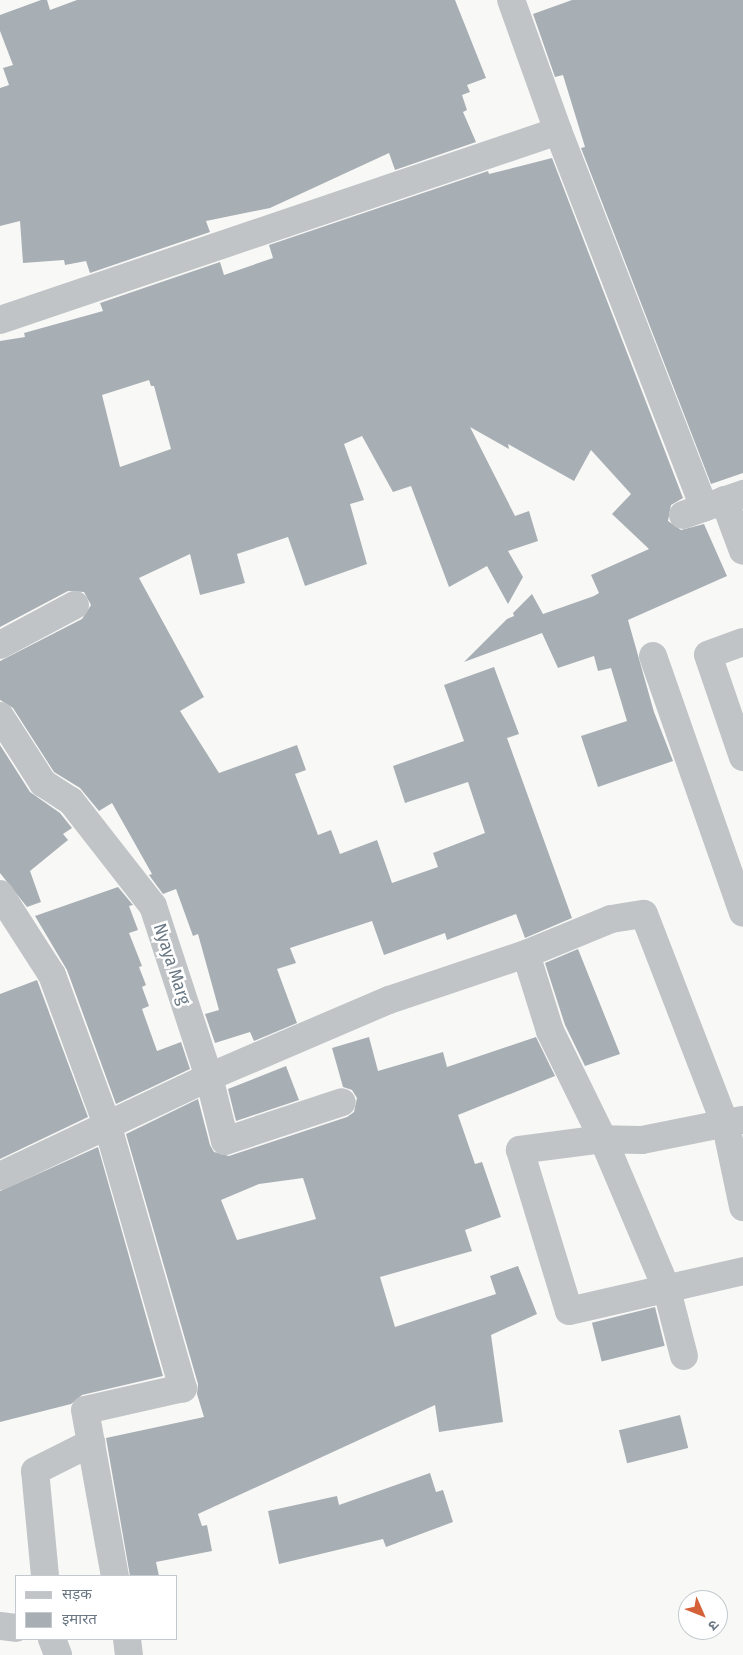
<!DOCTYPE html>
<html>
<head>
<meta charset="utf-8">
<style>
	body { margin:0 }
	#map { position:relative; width:743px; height:1655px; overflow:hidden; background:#f8f8f6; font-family:"Fira Sans Condensed","Noto Sans Devanagari",sans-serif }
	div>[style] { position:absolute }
	.building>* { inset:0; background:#a8afb4; transform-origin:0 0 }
	.street>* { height:28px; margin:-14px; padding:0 14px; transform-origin:14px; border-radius:14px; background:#c0c4c7 }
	span { translate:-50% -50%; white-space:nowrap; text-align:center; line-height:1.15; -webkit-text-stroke:5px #fff; paint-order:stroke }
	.street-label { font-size:18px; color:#6a7884 }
	.legend { position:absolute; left:15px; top:1575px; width:162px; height:65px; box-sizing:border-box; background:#fff; border:1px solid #c3c9ce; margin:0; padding:6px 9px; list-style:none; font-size:15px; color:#6a7884 }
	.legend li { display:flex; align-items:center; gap:10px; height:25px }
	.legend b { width:25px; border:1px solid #c3c9ce }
	.north { position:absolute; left:678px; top:1590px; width:50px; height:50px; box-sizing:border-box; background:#fff; border:1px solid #c3c9ce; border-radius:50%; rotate:134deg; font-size:14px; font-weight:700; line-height:20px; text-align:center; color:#6a7884 }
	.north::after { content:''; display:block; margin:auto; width:18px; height:22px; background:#d56139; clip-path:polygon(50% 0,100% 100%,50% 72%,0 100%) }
</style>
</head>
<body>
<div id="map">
	<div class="building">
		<i style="clip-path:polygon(41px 0,47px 0,50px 10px,77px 0,455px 0,486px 78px,467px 85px,470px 92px,462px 95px,467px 110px,463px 112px,476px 142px,395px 170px,389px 153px,270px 208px,206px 221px,210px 232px,90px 273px,86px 261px,65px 265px,64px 260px,23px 263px,20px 221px,0 226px,0 88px,9px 85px,3px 68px,13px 65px,0 31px,0 15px)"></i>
		<i style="clip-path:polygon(572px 0,743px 0,743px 473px,711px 484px,581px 148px,585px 147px,563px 75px,555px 77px,533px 14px)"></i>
		<i style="clip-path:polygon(evenodd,552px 158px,683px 498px,671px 505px,668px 521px,681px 530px,704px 524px,727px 576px,628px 620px,654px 712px,673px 761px,598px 787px,581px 736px,627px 721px,611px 668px,598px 671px,594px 656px,558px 668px,542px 633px,464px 662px,507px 619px,514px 616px,513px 613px,532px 594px,543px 614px,594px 596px,599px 593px,591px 575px,649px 549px,612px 514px,631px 494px,591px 450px,574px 481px,508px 444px,509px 449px,470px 427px,515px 516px,529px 511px,538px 541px,508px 551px,523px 577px,508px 604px,487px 566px,449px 587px,411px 486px,393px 492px,362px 436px,344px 444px,364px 500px,350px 504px,367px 564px,305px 586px,288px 537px,237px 554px,245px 583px,200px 595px,190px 554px,139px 578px,204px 697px,180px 711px,219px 773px,297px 745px,306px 770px,295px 774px,318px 835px,331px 830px,340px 854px,377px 840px,392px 883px,438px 867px,433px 853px,485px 833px,468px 782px,405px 803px,393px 766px,464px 741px,444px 685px,494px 667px,519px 734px,507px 738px,572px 918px,525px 938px,516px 914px,447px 940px,445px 933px,384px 955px,372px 921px,290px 948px,296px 963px,277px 969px,297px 1023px,254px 1041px,250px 1032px,215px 1043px,205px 1014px,219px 1010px,198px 934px,193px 936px,176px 889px,163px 894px,149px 875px,152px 874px,112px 803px,99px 811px,80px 788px,54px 772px,13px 708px,0 700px,0 661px,82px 619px,91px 605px,84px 592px,68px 591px,0 627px,0 341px,25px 337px,24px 333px,103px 311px,100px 303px,220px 262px,224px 275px,273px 258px,269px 245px,488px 171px,489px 174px,552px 158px,149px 380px,151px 386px,154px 386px,171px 449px,120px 467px,102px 395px,149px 380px)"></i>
		<i style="clip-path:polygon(0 745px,30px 792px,60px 813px,72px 828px,63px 834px,68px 840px,30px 871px,41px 902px,27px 907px,0 873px)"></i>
		<i style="clip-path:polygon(118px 887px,133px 905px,129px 906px,138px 930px,129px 933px,142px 966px,139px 967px,146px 985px,142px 987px,149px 1006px,142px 1009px,157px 1051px,181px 1042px,190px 1069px,116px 1104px,67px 970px,35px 916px)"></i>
		<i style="clip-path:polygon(578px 949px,620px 1054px,585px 1066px,565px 1025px,545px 963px)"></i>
		<i style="clip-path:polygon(37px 980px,88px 1117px,0 1159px,0 994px)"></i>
		<i style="clip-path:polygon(evenodd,369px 1037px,378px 1071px,443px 1052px,447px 1067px,536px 1037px,555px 1076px,458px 1115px,475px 1164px,482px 1162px,501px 1217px,465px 1230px,472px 1251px,380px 1277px,395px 1327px,496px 1294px,490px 1276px,518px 1266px,537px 1314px,491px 1335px,503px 1422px,439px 1432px,435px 1405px,198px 1514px,202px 1526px,207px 1525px,212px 1551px,156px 1562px,159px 1576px,130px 1576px,106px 1438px,204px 1417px,197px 1394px,198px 1384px,126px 1134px,198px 1099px,210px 1145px,214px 1152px,229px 1156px,347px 1117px,354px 1112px,357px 1098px,352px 1090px,343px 1087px,332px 1048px,369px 1037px,303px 1178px,316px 1219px,237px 1240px,221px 1200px,259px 1184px,303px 1178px)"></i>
		<i style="clip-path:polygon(286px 1066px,299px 1100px,236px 1121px,228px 1089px)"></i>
		<i style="clip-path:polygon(98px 1147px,163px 1376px,82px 1395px,71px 1404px,0 1422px,0 1191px)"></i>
		<i style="left:655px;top:1307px;width:40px;height:65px;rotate:76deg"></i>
		<i style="left:680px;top:1415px;width:34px;height:63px;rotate:76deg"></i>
		<i style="clip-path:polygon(430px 1473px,436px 1492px,443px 1490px,453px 1522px,386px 1547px,383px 1539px,279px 1564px,268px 1511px,337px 1496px,339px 1505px)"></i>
	</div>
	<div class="street">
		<i style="left:558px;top:131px;width:404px;rotate:68.8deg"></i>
		<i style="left:0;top:320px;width:589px;rotate:-18.71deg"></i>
		<i style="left:558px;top:131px;width:139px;rotate:-109.7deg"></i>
		<i style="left:724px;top:500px;width:54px;rotate:69.6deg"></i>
		<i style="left:683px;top:515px;width:64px;rotate:-19.3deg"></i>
		<i style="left:743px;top:642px;width:37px;rotate:160deg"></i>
		<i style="left:708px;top:655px;width:108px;rotate:71.1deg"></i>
		<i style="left:0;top:645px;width:85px;rotate:-28.1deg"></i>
		<i style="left:653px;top:656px;width:272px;rotate:70.7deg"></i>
		<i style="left:0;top:716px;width:80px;rotate:57.3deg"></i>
		<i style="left:43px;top:783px;width:33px;rotate:33deg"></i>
		<i style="left:71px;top:801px;width:133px;rotate:52deg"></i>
		<i style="left:153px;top:906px;width:180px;rotate:71.9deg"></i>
		<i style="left:209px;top:1077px;width:66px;rotate:76deg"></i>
		<i style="left:225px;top:1141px;width:123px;rotate:-18.4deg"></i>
		<i style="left:0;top:894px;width:96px;rotate:57.3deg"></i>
		<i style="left:52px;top:975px;width:162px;rotate:69.8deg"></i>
		<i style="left:108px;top:1127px;width:272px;rotate:74deg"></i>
		<i style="left:183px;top:1388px;width:100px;rotate:167.3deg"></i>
		<i style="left:85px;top:1410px;width:169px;rotate:79.8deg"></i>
		<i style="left:526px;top:954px;width:81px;rotate:72.7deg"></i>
		<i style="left:550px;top:1031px;width:120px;rotate:63.9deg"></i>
		<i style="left:603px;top:1139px;width:164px;rotate:67deg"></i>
		<i style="left:667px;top:1290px;width:68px;rotate:75.6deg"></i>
		<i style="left:742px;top:1120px;width:102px;rotate:168.7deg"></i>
		<i style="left:642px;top:1140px;width:39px;rotate:-179deg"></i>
		<i style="left:603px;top:1139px;width:84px;rotate:172.5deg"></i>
		<i style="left:520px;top:1150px;width:168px;rotate:73.1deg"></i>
		<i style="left:569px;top:1311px;width:179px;rotate:-12.9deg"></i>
		<i style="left:0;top:1176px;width:231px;rotate:-25.3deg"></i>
		<i style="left:209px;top:1077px;width:196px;rotate:-23.2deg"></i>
		<i style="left:389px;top:1000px;width:145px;rotate:-18.6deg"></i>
		<i style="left:526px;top:954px;width:92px;rotate:-22.4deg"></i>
		<i style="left:611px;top:919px;width:33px;rotate:-9deg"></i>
		<i style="left:644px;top:914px;width:227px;rotate:68.9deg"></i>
		<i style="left:726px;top:1126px;width:83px;rotate:78.1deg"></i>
		<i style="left:45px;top:1576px;width:105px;rotate:-95.4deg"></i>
		<i style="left:35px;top:1471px;width:63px;rotate:-26.6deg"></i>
		<i style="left:0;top:1626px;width:16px;rotate:7deg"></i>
		<i style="left:52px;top:1639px;width:17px;rotate:69deg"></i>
		<i style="left:127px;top:1639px;width:16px;rotate:83deg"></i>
	</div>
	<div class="street-label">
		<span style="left:172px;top:964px;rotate:72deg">Nyaya Marg</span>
	</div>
	<ul class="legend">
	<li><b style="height:6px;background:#c0c4c7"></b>सड़क</li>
	<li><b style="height:14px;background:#a8afb4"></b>इमारत</li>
	</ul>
	<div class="north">उ</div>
</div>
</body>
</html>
